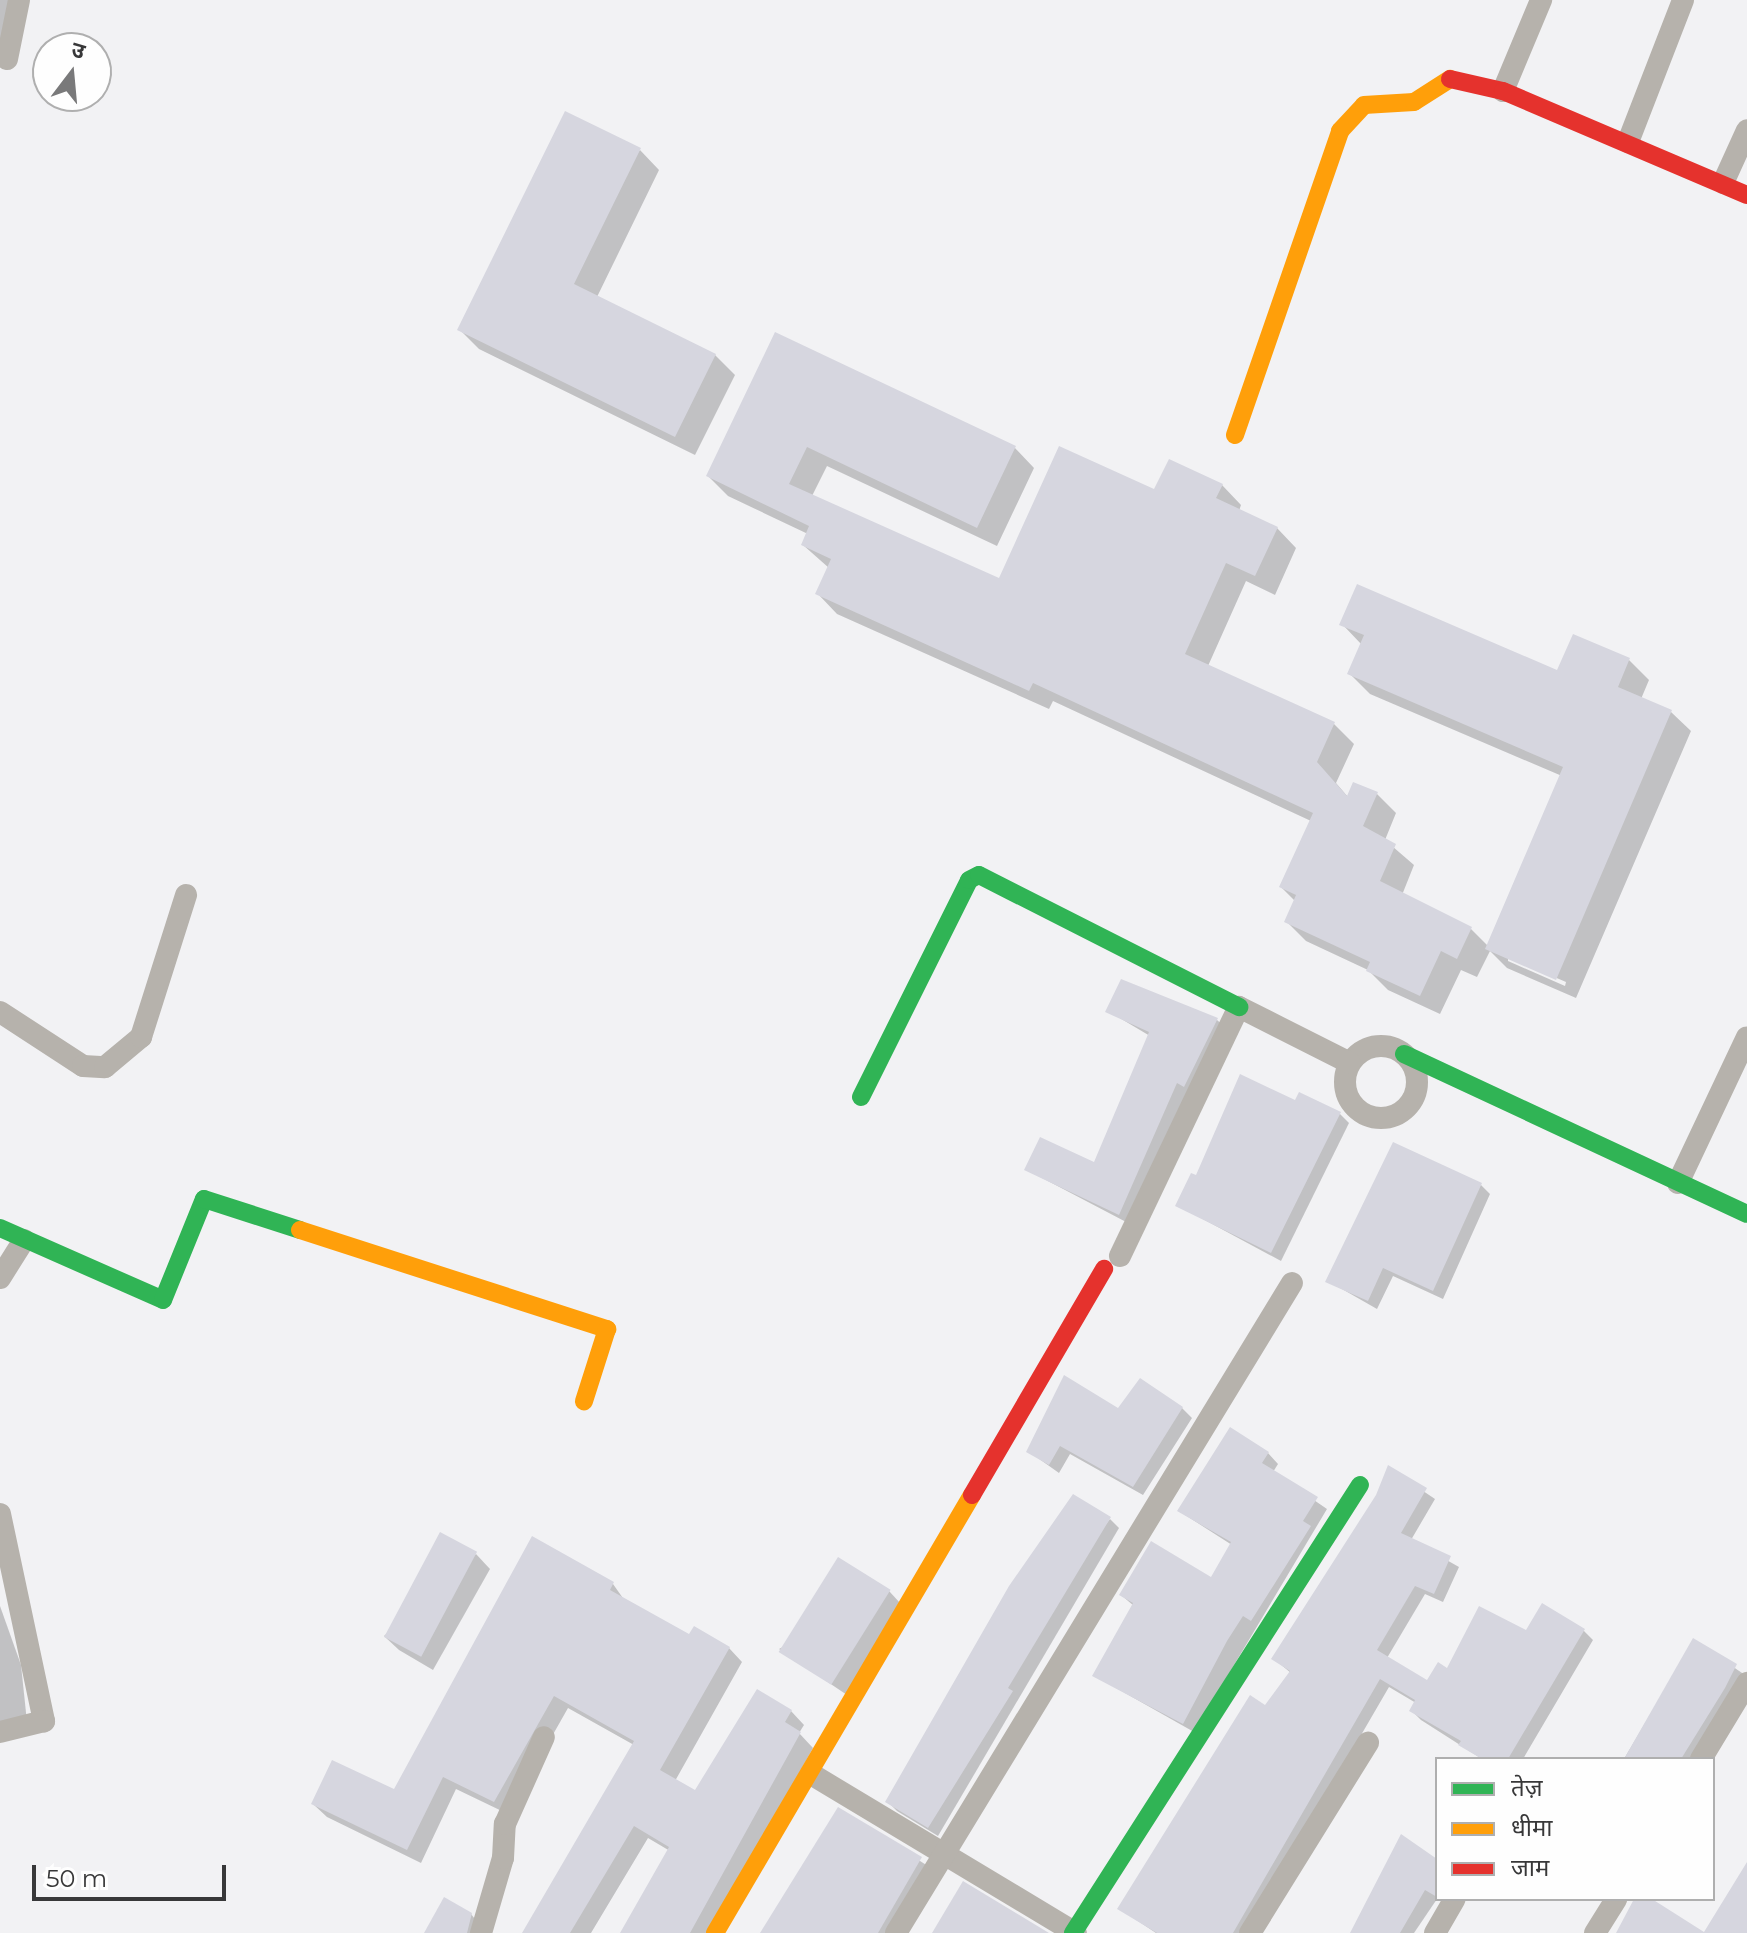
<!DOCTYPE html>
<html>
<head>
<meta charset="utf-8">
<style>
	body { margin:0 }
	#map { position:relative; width:1747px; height:1933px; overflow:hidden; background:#f2f2f4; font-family:Montserrat,"Noto Sans Devanagari",sans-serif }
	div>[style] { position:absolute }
	.shadow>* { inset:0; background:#0003 }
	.building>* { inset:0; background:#d6d6df; transform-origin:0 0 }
	.street>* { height:22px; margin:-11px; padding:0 11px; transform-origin:11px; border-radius:11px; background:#b6b2ac }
	.street>.ring { margin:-11px; padding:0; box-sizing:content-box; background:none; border:22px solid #b6b2ac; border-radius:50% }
	.fast>* { height:18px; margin:-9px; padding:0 9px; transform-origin:9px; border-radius:9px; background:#30b455 }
	.slow>* { height:18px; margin:-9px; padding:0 9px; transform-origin:9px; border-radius:9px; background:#ff9f0a }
	.jam>* { height:18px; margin:-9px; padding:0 9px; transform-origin:9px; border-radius:9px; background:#e5322d }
	span { translate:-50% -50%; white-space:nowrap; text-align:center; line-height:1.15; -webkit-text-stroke:7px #fefefe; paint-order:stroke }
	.legend { position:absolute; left:1435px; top:1757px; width:280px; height:144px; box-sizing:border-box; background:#fefefe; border:2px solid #afafaf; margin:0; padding:10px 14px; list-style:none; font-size:24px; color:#383839 }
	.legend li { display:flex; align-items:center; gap:16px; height:40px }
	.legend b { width:40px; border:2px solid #afafaf }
	.north { position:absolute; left:32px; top:32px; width:80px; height:80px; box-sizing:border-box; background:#fefefe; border:2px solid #afafaf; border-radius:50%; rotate:16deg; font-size:22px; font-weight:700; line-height:32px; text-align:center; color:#383839 }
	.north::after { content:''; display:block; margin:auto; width:28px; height:36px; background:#79797a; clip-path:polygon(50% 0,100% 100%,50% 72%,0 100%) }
	.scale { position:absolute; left:32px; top:1865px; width:194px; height:36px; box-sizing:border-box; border:4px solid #383839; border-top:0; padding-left:10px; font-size:24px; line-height:28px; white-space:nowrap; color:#383839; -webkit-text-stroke:6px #fefefe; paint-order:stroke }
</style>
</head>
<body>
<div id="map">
	<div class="shadow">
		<i style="clip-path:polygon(0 0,16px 0,0 53px)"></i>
		<i style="clip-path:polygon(640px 150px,659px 170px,597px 297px,715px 355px,735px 375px,695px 455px,479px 349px,460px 330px)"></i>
		<i style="clip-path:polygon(evenodd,776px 334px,1015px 448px,1034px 468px,997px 546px,827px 466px,812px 496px,1000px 581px,1155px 492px,1222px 485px,1241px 505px,1239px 511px,1277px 528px,1296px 548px,1275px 595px,1246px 581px,1208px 666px,1334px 724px,1354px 744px,1336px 783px,1348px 797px,1377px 794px,1396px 813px,1385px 840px,1414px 865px,1402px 895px,1471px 929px,1488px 946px,1562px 776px,1370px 694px,1350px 674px,1362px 645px,1342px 624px,1558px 673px,1574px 636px,1629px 660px,1649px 680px,1641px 699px,1671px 712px,1691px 731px,1576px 998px,1507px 968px,1490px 951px,1477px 977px,1461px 970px,1440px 1014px,1388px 990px,1368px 970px,1306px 941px,1286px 921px,1295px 901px,1281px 887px,1311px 821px,1053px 701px,1049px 709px,837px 614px,818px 594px,829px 568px,803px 545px,808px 534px,728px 496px,708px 476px,776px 334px,1508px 957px,1566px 982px,1565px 986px,1508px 961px,1508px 957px)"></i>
		<i style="clip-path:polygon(1108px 1011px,1217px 1020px,1227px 1029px,1128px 1223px,1027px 1170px,1095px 1165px,1150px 1036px)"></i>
		<i style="clip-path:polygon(1296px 1102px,1340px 1114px,1349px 1123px,1281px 1261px,1177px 1205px,1197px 1178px)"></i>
		<i style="clip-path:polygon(1481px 1185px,1490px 1194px,1443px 1299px,1393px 1276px,1377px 1309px,1328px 1281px)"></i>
		<i style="clip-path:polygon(1182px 1408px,1192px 1418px,1143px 1495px,1070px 1454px,1059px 1473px,1028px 1451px,1119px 1411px)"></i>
		<i style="clip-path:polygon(1268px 1453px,1278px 1464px,1273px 1472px,1327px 1509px,1194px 1732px,1095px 1676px,1134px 1606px,1121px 1595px,1212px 1580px,1232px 1545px,1179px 1511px)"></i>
		<i style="clip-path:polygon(1389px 1468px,1435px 1499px,1411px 1540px,1459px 1567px,1443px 1602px,1425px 1594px,1387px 1658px,1428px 1683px,1527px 1633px,1584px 1631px,1593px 1640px,1523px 1759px,1482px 1759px,1421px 1720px,1412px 1711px,1416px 1703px,1389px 1687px,1246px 1933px,1156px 1933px,1120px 1909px,1291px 1673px,1274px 1659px,1378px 1496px)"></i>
		<i style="clip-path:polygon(1110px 1519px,1119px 1528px,938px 1836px,897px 1811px,888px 1802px)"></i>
		<i style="clip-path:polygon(532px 1539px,613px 1584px,625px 1601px,690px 1637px,729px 1648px,742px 1662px,675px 1781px,696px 1792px,791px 1711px,804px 1725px,799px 1733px,813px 1748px,710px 1933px,622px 1933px,670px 1851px,648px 1838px,591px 1933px,526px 1933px,634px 1745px,568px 1708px,508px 1814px,456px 1789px,421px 1863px,327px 1817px,313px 1804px,395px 1792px)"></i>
		<i style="clip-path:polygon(476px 1554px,490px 1569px,433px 1670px,399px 1650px,384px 1636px)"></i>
		<i style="clip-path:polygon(889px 1591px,901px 1604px,847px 1695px,779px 1649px)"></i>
		<i style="clip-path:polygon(0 1606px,21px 1665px,27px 1722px,0 1727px)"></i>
		<i style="clip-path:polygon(1694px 1640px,1745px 1675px,1695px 1759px,1624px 1759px)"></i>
		<i style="clip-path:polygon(839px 1809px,931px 1868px,892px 1933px,763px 1933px)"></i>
		<i style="clip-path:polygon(1437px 1861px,1437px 1899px,1414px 1933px,1351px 1933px)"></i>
		<i style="clip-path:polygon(471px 1914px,486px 1933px,426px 1933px)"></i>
	</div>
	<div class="building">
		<i style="clip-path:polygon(565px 111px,641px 148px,574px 284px,716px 354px,675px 437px,457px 330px)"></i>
		<i style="clip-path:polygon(775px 332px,1016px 446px,977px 528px,807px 447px,789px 484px,999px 578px,1059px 446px,1154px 489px,1169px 459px,1223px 484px,1216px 498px,1278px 527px,1255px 576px,1226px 563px,1185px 654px,1335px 722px,1317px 762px,1347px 796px,1353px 782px,1378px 792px,1363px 826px,1396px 844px,1380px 881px,1472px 927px,1457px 959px,1441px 951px,1420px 996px,1366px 971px,1370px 962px,1284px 922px,1296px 895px,1279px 887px,1313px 813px,1033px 683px,1029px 691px,815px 594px,831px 559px,801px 545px,809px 526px,706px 476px)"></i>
		<i style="clip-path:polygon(1357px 584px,1557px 670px,1573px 634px,1630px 658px,1618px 687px,1672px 710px,1556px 980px,1485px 949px,1563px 767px,1347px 674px,1364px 635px,1339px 625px)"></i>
		<i style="clip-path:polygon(1121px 979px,1218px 1018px,1184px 1087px,1177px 1083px,1119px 1215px,1024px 1170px,1040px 1137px,1094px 1162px,1149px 1032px,1105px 1012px)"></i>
		<i style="clip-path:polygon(1240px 1074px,1295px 1100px,1299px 1092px,1341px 1112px,1271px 1253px,1175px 1206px,1191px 1173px,1196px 1175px)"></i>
		<i style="clip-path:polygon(1393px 1142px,1482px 1183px,1433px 1291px,1383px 1268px,1368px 1301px,1325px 1282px)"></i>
		<i style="clip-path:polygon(1064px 1375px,1118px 1408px,1140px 1378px,1183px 1407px,1133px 1487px,1060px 1446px,1049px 1465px,1026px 1452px)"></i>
		<i style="clip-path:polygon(1230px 1427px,1269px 1452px,1262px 1463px,1318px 1497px,1303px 1521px,1311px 1526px,1251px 1621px,1243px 1616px,1227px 1641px,1183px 1724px,1092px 1676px,1133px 1603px,1119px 1595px,1151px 1541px,1211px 1577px,1231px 1542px,1177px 1511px)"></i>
		<i style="clip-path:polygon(1388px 1465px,1427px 1488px,1401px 1533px,1451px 1556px,1434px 1594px,1415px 1586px,1377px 1650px,1427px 1680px,1438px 1662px,1447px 1668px,1479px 1606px,1526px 1630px,1542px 1603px,1585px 1629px,1508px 1759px,1482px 1759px,1458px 1745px,1461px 1741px,1409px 1711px,1415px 1700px,1380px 1679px,1233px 1933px,1157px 1933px,1117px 1909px,1250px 1695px,1265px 1705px,1290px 1671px,1271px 1659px,1376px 1495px)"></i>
		<i style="clip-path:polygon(1073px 1494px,1111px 1517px,1008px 1688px,1013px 1691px,928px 1828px,885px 1802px,1009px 1586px)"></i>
		<i style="left:440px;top:1532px;width:42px;height:119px;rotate:28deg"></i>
		<i style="clip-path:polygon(532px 1536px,614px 1582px,610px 1590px,689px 1634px,694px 1626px,730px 1647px,660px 1770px,695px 1790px,757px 1689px,792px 1710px,785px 1722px,801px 1732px,690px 1933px,620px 1933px,669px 1847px,634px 1826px,570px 1933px,522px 1933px,634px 1741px,554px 1696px,494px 1802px,443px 1777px,407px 1850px,311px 1804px,332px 1760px,394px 1789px)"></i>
		<i style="left:838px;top:1557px;width:62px;height:112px;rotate:32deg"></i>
		<i style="clip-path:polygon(1693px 1638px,1737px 1664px,1725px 1688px,1681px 1759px,1624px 1759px)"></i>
		<i style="clip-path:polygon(838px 1807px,922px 1857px,878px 1933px,760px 1933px)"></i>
		<i style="clip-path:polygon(1401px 1834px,1437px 1859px,1437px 1897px,1425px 1890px,1400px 1933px,1350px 1933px)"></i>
		<i style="clip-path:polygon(1747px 1862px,1747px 1933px,1616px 1933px,1634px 1899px,1652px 1899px,1704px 1932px)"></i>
		<i style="clip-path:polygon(963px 1881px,1049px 1933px,932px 1933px)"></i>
		<i style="clip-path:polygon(444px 1897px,472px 1913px,467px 1933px,424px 1933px)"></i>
	</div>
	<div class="street">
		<i style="left:7px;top:59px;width:60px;rotate:-78.5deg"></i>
		<i style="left:1503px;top:91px;width:99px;rotate:-67.3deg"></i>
		<i style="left:1628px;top:142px;width:152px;rotate:-68.8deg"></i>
		<i style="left:1723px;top:183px;width:58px;rotate:-65.6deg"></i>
		<i style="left:0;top:1012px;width:99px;rotate:33deg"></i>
		<i style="left:83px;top:1066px;width:22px;rotate:3deg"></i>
		<i style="left:105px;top:1067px;width:47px;rotate:-39.8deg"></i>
		<i style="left:141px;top:1037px;width:149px;rotate:-72.4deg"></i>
		<i class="ring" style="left:1345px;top:1046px;width:50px;height:50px"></i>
		<i style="left:1678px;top:1183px;width:161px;rotate:-64.7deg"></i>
		<i style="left:1120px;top:1256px;width:276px;rotate:-64.5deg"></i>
		<i style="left:1239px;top:1007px;width:124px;rotate:26.8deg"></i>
		<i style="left:0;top:1278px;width:45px;rotate:-57.7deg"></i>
		<i style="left:0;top:1514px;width:212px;rotate:78deg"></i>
		<i style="left:44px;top:1721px;width:45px;rotate:166deg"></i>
		<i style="left:1701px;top:1759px;width:89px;rotate:-58.8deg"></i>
		<i style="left:811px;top:1774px;width:309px;rotate:31deg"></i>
		<i style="left:481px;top:1933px;width:78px;rotate:-73.7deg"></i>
		<i style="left:503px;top:1858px;width:34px;rotate:-87deg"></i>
		<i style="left:505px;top:1824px;width:95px;rotate:-65.9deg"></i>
		<i style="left:896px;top:1933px;width:761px;rotate:-58.65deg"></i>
		<i style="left:1250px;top:1933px;width:224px;rotate:-58.2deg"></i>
		<i style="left:1435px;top:1933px;width:39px;rotate:-60deg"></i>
		<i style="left:1595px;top:1933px;width:40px;rotate:-58deg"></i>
	</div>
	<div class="fast">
		<i style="left:1404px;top:1054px;width:378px;rotate:25deg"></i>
		<i style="left:861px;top:1097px;width:242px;rotate:-63.5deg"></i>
		<i style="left:969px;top:880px;width:11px;rotate:-27deg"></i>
		<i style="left:979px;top:875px;width:292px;rotate:26.9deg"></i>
		<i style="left:0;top:1228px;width:178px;rotate:23.8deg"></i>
		<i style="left:163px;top:1300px;width:109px;rotate:-67.9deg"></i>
		<i style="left:204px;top:1199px;width:101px;rotate:17.9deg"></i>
		<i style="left:1073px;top:1933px;width:532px;rotate:-57.36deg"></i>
	</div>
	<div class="slow">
		<i style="left:1235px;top:435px;width:322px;rotate:-70.9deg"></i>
		<i style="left:1340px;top:131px;width:35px;rotate:-47deg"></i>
		<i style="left:1364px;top:105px;width:50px;rotate:-3.4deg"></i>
		<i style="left:1414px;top:102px;width:43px;rotate:-32.6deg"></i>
		<i style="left:300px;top:1230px;width:323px;rotate:17.9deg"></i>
		<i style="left:607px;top:1329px;width:76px;rotate:107.7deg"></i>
		<i style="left:715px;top:1933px;width:508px;rotate:-59.6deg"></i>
	</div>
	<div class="jam">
		<i style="left:1450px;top:79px;width:54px;rotate:12.8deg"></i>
		<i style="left:1503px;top:91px;width:265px;rotate:23.1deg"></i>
		<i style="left:972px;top:1495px;width:262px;rotate:-59.7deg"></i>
	</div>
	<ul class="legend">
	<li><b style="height:10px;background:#30b455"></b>तेज़</li>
	<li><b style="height:10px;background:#ff9f0a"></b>धीमा</li>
	<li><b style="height:10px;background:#e5322d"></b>जाम</li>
	</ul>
	<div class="north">उ</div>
	<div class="scale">50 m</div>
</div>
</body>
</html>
